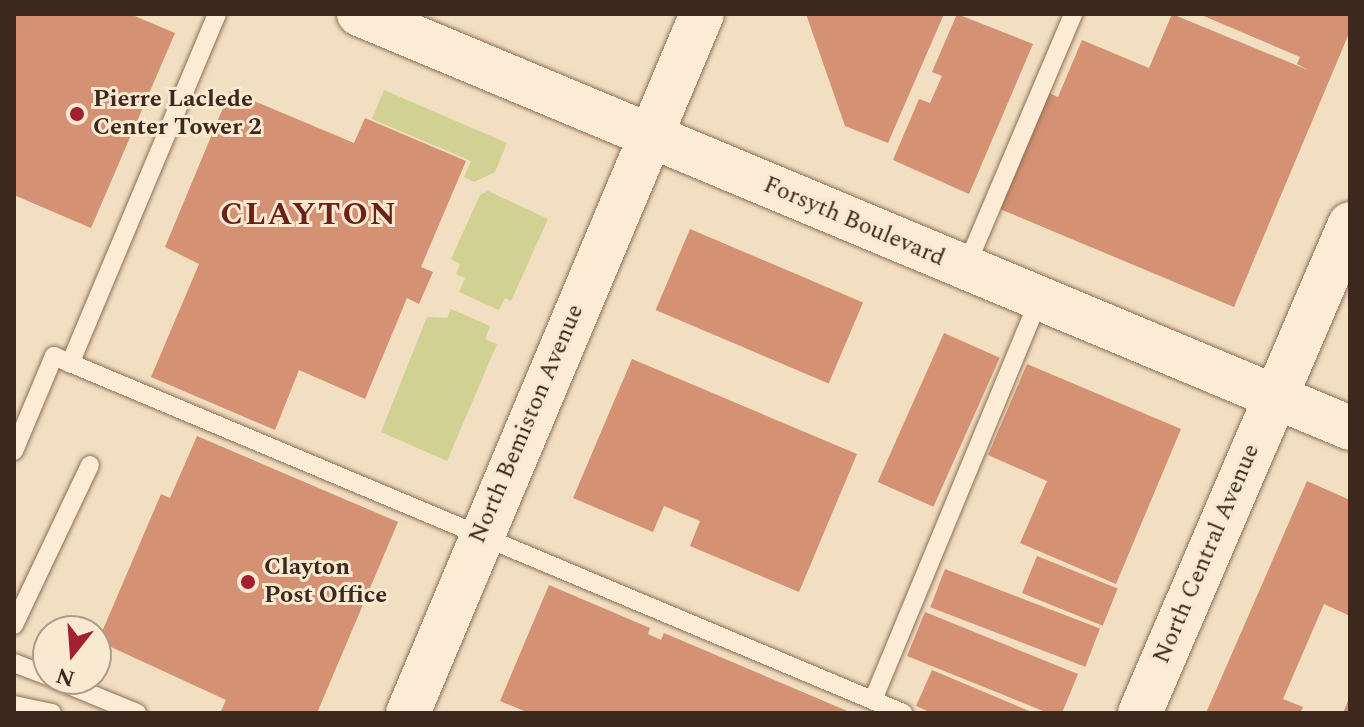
<!DOCTYPE html>
<html>
<head>
<meta charset="utf-8">
<style>
	body { margin:0 }
	#map { position:relative; width:1364px; height:727px; overflow:hidden; background:#f2dec1; font-family:Spectral,serif }
	div>[style] { position:absolute }
	.green>* { inset:0; background:#d1d193 }
	.building>* { inset:0; background:#d49173; transform-origin:0 0 }
	.roads { filter:drop-shadow(0 0 2px #8e6e56) drop-shadow(0 0 2px #8e6e56) }
	.service>* { height:18px; margin:-9px; padding:0 9px; transform-origin:9px; border-radius:9px; background:#fcecd5 }
	.tertiary>* { height:44px; margin:-22px; padding:0 22px; transform-origin:22px; border-radius:22px; background:#fcecd5 }
	.secondary>* { height:44px; margin:-22px; padding:0 22px; transform-origin:22px; border-radius:22px; background:#fcecd5 }
	.dots>* { width:22px; height:22px; translate:-50% -50%; box-sizing:border-box; border:4px solid #f9e9d1; border-radius:50% }
	span { translate:-50% -50%; white-space:nowrap; text-align:center; line-height:1.15; -webkit-text-stroke:6px #f9e9d1; paint-order:stroke }
	.poi-label { font-size:24px; color:#3c281c; font-weight:700 }
	.left { translate:0 -50%; text-align:left }
	.street-label { font-size:24px; color:#3c281c }
	.district-label { font-size:32px; color:#6d2017; font-weight:700; letter-spacing:2px }
	.frame { position:absolute; inset:0; border:16px solid #3c281c; pointer-events:none }
	.north { position:absolute; left:32px; top:615px; width:80px; height:80px; box-sizing:border-box; background:#f9e9d1; border:2px solid #ad9c89; border-radius:50%; rotate:197deg; font-size:22px; font-weight:700; line-height:32px; text-align:center; color:#3c281c }
	.north::after { content:''; display:block; margin:auto; width:28px; height:36px; background:#a2202f; clip-path:polygon(50% 0,100% 100%,50% 72%,0 100%) }
</style>
</head>
<body>
<div id="map">
	<div class="green">
		<i style="clip-path:polygon(384px 90px,507px 143px,495px 172px,474px 182px,464px 177px,471px 161px,372px 119px)"></i>
		<i style="clip-path:polygon(488px 191px,548px 219px,511px 301px,505px 298px,499px 310px,459px 292px,465px 278px,456px 274px,460px 264px,451px 259px,480px 195px)"></i>
		<i style="clip-path:polygon(451px 309px,490px 326px,485px 339px,497px 344px,447px 461px,381px 432px,427px 317px,447px 318px)"></i>
	</div>
	<div class="building">
		<i style="clip-path:polygon(14px 14px,130px 14px,175px 33px,91px 228px,14px 195px)"></i>
		<i style="clip-path:polygon(806px 14px,944px 14px,888px 143px,845px 126px)"></i>
		<i style="clip-path:polygon(957px 14px,1033px 44px,969px 194px,893px 160px,919px 99px,930px 103px,942px 76px,932px 72px)"></i>
		<i style="clip-path:polygon(1172px 14px,1308px 70px,1297px 64px,1300px 57px,1199px 14px,1350px 14px,1350px 31px,1234px 307px,1000px 209px,1049px 93px,1058px 97px,1082px 40px,1149px 68px)"></i>
		<i style="clip-path:polygon(230px 91px,354px 143px,365px 118px,466px 161px,421px 267px,433px 272px,419px 304px,407px 298px,365px 399px,299px 370px,275px 430px,151px 377px,199px 264px,165px 247px)"></i>
		<i style="left:690px;top:229px;width:188px;height:88px;rotate:23deg"></i>
		<i style="left:944px;top:333px;width:61px;height:163px;rotate:24deg"></i>
		<i style="clip-path:polygon(632px 359px,857px 454px,799px 592px,690px 546px,700px 521px,664px 506px,653px 532px,573px 498px)"></i>
		<i style="clip-path:polygon(1027px 364px,1181px 429px,1116px 584px,1020px 543px,1047px 481px,988px 455px)"></i>
		<i style="clip-path:polygon(197px 436px,398px 522px,317px 713px,220px 713px,226px 700px,98px 641px,161px 494px,170px 498px)"></i>
		<i style="clip-path:polygon(1307px 481px,1350px 500px,1350px 616px,1324px 604px,1283px 699px,1303px 707px,1300px 713px,1206px 713px)"></i>
		<i style="left:1037px;top:556px;width:87px;height:40px;rotate:22deg"></i>
		<i style="left:945px;top:569px;width:166px;height:41px;rotate:21deg"></i>
		<i style="clip-path:polygon(549px 585px,650px 628px,648px 634px,661px 640px,664px 633px,852px 713px,529px 713px,500px 701px)"></i>
		<i style="clip-path:polygon(925px 612px,1078px 674px,1062px 713px,1048px 713px,907px 656px)"></i>
		<i style="clip-path:polygon(932px 670px,1034px 713px,932px 713px,916px 706px)"></i>
		<i style="clip-path:polygon(1350px 696px,1350px 713px,1343px 713px)"></i>
	</div>
	<div class="roads">
		<div class="service">
			<i style="left:217px;top:14px;width:379px;rotate:112.8deg"></i>
			<i style="left:70px;top:363px;width:904px;rotate:22.79deg"></i>
			<i style="left:965px;top:269px;width:277px;rotate:-67deg"></i>
			<i style="left:14px;top:451px;width:103px;rotate:-67.2deg"></i>
			<i style="left:54px;top:356px;width:17px;rotate:24deg"></i>
			<i style="left:14px;top:625px;width:177px;rotate:-64.6deg"></i>
			<i style="left:14px;top:663px;width:36px;rotate:21deg"></i>
			<i style="left:54px;top:679px;width:90px;rotate:22.3deg"></i>
			<i style="left:873px;top:700px;width:433px;rotate:-67.5deg"></i>
			<i style="left:14px;top:705px;width:39px;rotate:12deg"></i>
		</div>
		<div class="tertiary">
			<i style="left:408px;top:713px;width:758px;rotate:-67.19deg"></i>
			<i style="left:1140px;top:713px;width:532px;rotate:-66.76deg"></i>
		</div>
		<div class="secondary">
			<i style="left:359px;top:14px;width:1074px;rotate:22.67deg"></i>
		</div>
	</div>
	<div class="dots">
		<i style="left:77px;top:114px;background:#a2202f"></i>
		<i style="left:248px;top:582px;background:#a2202f"></i>
	</div>
	<div class="poi-label">
		<span class="left" style="left:93px;top:114px">Pierre Laclede<br>Center Tower 2</span>
		<span class="left" style="left:264px;top:582px">Clayton<br>Post Office</span>
	</div>
	<div class="street-label">
		<span style="left:854px;top:222px;rotate:23deg">Forsyth Boulevard</span>
		<span style="left:527px;top:424px;rotate:-67deg">North Bemiston Avenue</span>
		<span style="left:1207px;top:554px;rotate:-67deg">North Central Avenue</span>
	</div>
	<div class="district-label">
		<span style="left:309px;top:215px">CLAYTON</span>
	</div>
	<div class="frame"></div>
	<div class="north">N</div>
</div>
</body>
</html>
